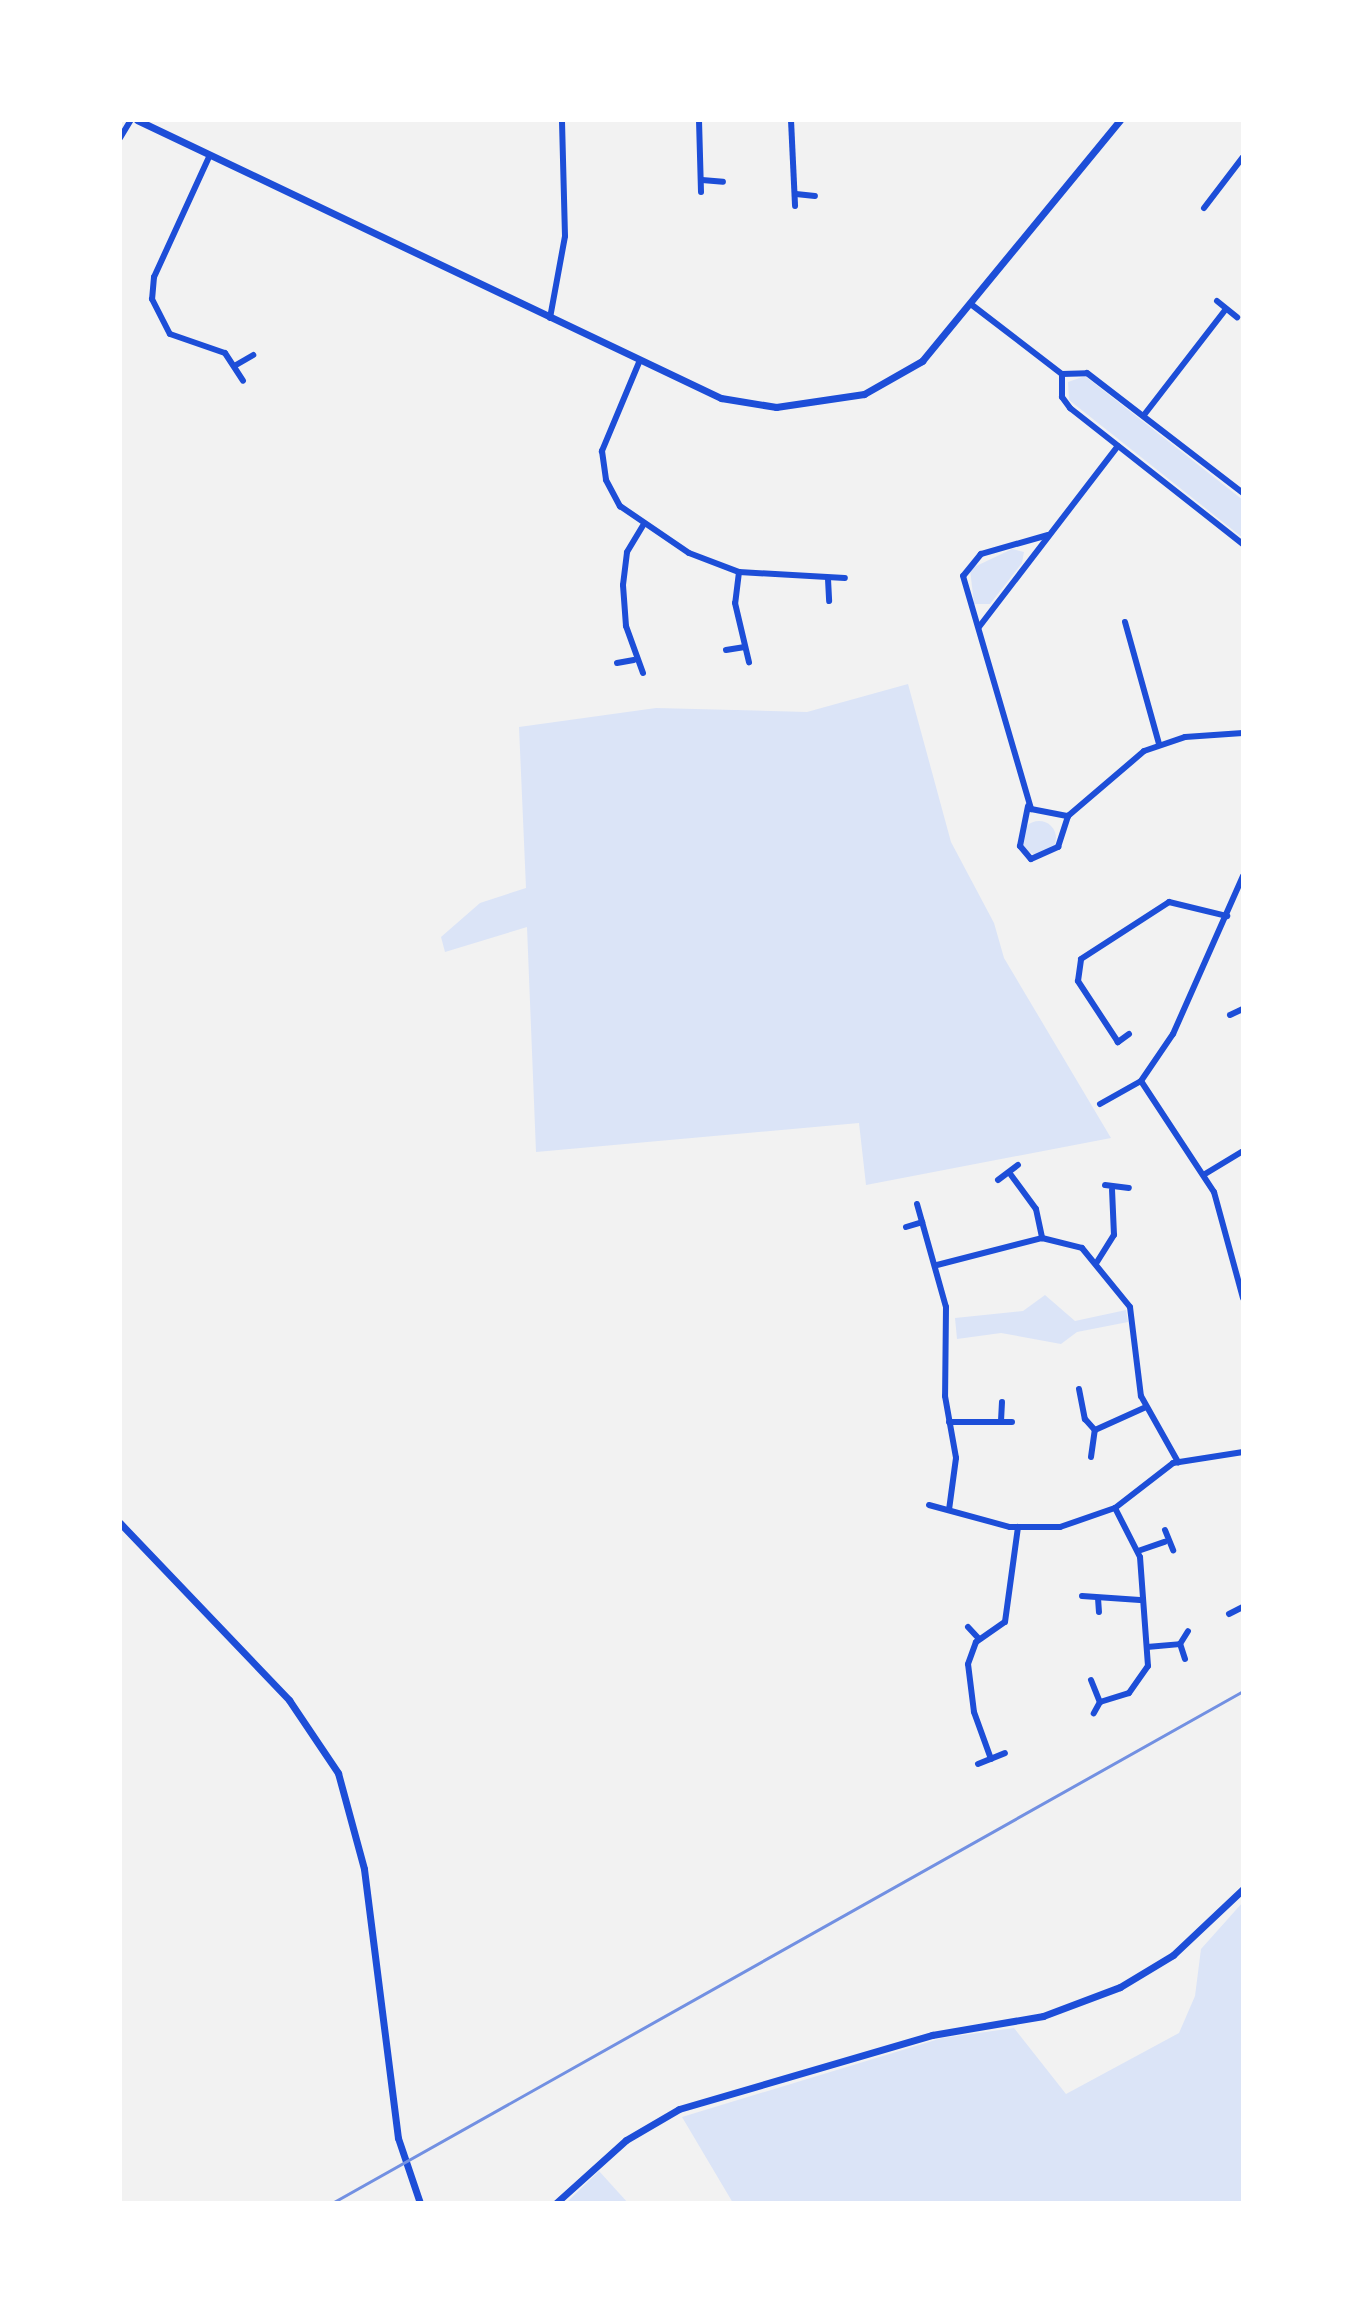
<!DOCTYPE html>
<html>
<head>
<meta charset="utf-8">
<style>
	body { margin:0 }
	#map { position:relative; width:1363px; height:2323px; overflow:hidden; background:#f2f2f2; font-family:"Roboto Condensed",sans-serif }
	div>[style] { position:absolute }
	.green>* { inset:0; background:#dbe4f7 }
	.round { border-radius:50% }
	.minor>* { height:6px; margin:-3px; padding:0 3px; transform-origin:3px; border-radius:3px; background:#1d4ed8 }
	.tertiary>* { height:7px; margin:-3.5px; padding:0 3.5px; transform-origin:3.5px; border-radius:3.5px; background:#1d4ed8 }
	.rail>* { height:3px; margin:-1.5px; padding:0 1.5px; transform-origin:1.5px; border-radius:1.5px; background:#7290e2 }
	span { translate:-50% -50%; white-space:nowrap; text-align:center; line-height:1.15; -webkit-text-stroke:8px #fff; paint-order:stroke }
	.frame { position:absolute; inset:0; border:122px solid #fff; pointer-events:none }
</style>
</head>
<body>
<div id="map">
	<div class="green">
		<i style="clip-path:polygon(1085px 376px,1243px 500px,1243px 538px,1069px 400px,1068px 382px)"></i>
		<i style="clip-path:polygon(1012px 549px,1024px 552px,1022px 563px,990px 604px,974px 604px,970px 569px)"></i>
		<i style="clip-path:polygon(908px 684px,951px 842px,994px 923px,1004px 958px,1111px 1138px,866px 1185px,859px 1123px,536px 1152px,527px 927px,445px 952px,441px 937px,480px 903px,526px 888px,519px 727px,656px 708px,807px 712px)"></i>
		<i class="round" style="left:1022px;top:821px;width:34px;height:34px"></i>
		<i style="clip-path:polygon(1045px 1295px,1075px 1321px,1126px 1310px,1128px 1322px,1077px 1332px,1061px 1344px,1001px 1333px,957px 1339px,955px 1318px,1023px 1311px)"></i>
		<i style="clip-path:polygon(1243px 1902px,1243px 2203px,733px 2203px,682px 2117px,942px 2038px,1014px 2028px,1066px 2094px,1179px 2033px,1195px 1996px,1201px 1949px)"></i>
		<i style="clip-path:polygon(599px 2171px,628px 2203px,566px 2203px)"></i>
	</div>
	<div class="minor">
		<i style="left:699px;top:120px;width:72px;rotate:88.4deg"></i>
		<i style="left:791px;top:120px;width:86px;rotate:87.3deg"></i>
		<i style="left:120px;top:138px;width:21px;rotate:-59deg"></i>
		<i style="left:209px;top:157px;width:132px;rotate:114.6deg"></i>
		<i style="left:154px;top:277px;width:22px;rotate:95deg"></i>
		<i style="left:152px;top:299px;width:39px;rotate:63deg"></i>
		<i style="left:170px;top:334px;width:58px;rotate:19.1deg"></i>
		<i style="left:225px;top:353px;width:33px;rotate:57deg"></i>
		<i style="left:702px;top:180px;width:21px;rotate:5deg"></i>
		<i style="left:796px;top:194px;width:19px;rotate:6deg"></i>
		<i style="left:1204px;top:208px;width:64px;rotate:-52.6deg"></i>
		<i style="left:1217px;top:301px;width:26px;rotate:39deg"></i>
		<i style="left:972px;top:305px;width:113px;rotate:37.5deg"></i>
		<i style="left:1062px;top:374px;width:25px;rotate:-2deg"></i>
		<i style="left:1087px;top:373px;width:197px;rotate:37.6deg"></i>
		<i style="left:550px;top:318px;width:83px;rotate:-79.6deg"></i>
		<i style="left:565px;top:236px;width:116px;rotate:-91.5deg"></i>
		<i style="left:640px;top:360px;width:99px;rotate:112.7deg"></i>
		<i style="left:602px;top:451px;width:29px;rotate:82deg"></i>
		<i style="left:606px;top:480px;width:30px;rotate:62deg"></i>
		<i style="left:620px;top:506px;width:83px;rotate:34.3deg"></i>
		<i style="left:689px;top:553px;width:53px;rotate:20.8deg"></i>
		<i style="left:739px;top:572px;width:106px;rotate:3.2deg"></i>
		<i style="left:236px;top:365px;width:20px;rotate:-30deg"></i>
		<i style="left:1062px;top:374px;width:23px;rotate:90deg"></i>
		<i style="left:1062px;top:397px;width:14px;rotate:54deg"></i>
		<i style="left:1070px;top:408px;width:220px;rotate:38.2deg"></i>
		<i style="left:1144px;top:415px;width:134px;rotate:-52.3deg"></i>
		<i style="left:1048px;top:535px;width:70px;rotate:164.2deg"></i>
		<i style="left:981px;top:554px;width:28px;rotate:129deg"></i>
		<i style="left:963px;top:576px;width:243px;rotate:73.7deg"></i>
		<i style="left:1031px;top:809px;width:38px;rotate:11deg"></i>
		<i style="left:1068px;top:816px;width:100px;rotate:-40.5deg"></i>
		<i style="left:1144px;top:751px;width:43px;rotate:-18.9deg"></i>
		<i style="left:1185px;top:737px;width:58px;rotate:-3.9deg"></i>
		<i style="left:739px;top:572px;width:31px;rotate:97deg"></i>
		<i style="left:735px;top:603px;width:61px;rotate:76.7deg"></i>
		<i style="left:828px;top:579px;width:22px;rotate:87deg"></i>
		<i style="left:1125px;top:622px;width:127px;rotate:74.4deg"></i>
		<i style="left:979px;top:627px;width:228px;rotate:-52.5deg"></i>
		<i style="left:726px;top:650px;width:19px;rotate:-9deg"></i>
		<i style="left:617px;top:663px;width:17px;rotate:-10deg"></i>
		<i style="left:643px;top:673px;width:50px;rotate:-109.9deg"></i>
		<i style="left:626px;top:626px;width:41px;rotate:-94.2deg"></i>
		<i style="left:623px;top:585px;width:33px;rotate:-83deg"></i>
		<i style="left:627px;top:552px;width:31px;rotate:-59deg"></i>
		<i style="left:1028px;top:806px;width:41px;rotate:101.3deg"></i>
		<i style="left:1020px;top:846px;width:17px;rotate:50deg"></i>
		<i style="left:1031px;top:859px;width:30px;rotate:-24deg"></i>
		<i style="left:1058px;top:847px;width:33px;rotate:-72deg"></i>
		<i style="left:1230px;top:1015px;width:14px;rotate:-25deg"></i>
		<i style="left:1129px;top:1034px;width:14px;rotate:144deg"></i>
		<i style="left:1118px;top:1042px;width:73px;rotate:-123.3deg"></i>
		<i style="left:1078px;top:981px;width:22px;rotate:-82deg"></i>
		<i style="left:1081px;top:959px;width:105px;rotate:-32.9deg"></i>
		<i style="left:1169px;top:902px;width:60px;rotate:13.6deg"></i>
		<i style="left:1141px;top:1081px;width:133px;rotate:56.7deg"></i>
		<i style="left:1214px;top:1192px;width:110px;rotate:74.7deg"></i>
		<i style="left:1100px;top:1104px;width:47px;rotate:-29.3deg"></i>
		<i style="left:1141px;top:1081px;width:57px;rotate:-55.8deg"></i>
		<i style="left:1173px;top:1034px;width:173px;rotate:-66.1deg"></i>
		<i style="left:1205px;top:1174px;width:44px;rotate:-31.2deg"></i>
		<i style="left:1011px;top:1175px;width:42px;rotate:53.7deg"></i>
		<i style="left:1036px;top:1209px;width:30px;rotate:78deg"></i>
		<i style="left:998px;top:1180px;width:25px;rotate:-37deg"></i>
		<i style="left:1105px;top:1185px;width:24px;rotate:7deg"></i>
		<i style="left:917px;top:1204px;width:107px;rotate:74.3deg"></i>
		<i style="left:946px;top:1307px;width:89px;rotate:90.6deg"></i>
		<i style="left:945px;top:1396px;width:63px;rotate:79.9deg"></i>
		<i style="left:956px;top:1458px;width:52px;rotate:97.7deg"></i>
		<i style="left:906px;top:1227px;width:17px;rotate:-17deg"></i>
		<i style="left:1097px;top:1262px;width:32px;rotate:-58deg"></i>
		<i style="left:1114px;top:1235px;width:45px;rotate:-92.5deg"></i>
		<i style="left:937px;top:1265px;width:108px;rotate:-14.4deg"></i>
		<i style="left:1042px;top:1238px;width:41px;rotate:14deg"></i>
		<i style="left:1082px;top:1248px;width:76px;rotate:50.9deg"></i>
		<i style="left:1130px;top:1307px;width:90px;rotate:83deg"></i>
		<i style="left:1141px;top:1396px;width:76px;rotate:60.7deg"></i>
		<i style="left:1079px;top:1389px;width:31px;rotate:79deg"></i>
		<i style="left:1085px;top:1419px;width:15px;rotate:48deg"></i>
		<i style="left:1095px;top:1430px;width:56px;rotate:-24.3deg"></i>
		<i style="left:1001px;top:1421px;width:19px;rotate:-87deg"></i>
		<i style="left:949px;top:1422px;width:63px"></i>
		<i style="left:1091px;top:1457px;width:27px;rotate:-82deg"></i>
		<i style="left:929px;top:1505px;width:84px;rotate:15.2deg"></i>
		<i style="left:1010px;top:1527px;width:50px"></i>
		<i style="left:1060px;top:1527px;width:58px;rotate:-19.1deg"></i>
		<i style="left:1115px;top:1508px;width:73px;rotate:-37.8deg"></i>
		<i style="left:1173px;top:1463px;width:71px;rotate:-8.9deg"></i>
		<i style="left:1165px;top:1530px;width:22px;rotate:68deg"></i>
		<i style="left:1138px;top:1551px;width:28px;rotate:-19deg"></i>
		<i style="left:1082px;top:1596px;width:58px;rotate:3.9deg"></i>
		<i style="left:1098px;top:1598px;width:14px;rotate:86deg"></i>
		<i style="left:1229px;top:1614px;width:16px;rotate:-27deg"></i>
		<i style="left:968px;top:1627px;width:16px;rotate:47deg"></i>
		<i style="left:1147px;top:1647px;width:33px;rotate:-5deg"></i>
		<i style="left:1185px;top:1659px;width:16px;rotate:-108deg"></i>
		<i style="left:1180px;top:1644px;width:15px;rotate:-58deg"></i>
		<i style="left:1091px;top:1680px;width:24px;rotate:68deg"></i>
		<i style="left:1100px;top:1702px;width:13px;rotate:119deg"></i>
		<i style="left:1100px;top:1702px;width:30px;rotate:-17deg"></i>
		<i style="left:1129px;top:1693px;width:33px;rotate:-55deg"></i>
		<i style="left:1148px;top:1666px;width:109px;rotate:-94.2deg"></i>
		<i style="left:1140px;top:1557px;width:55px;rotate:-117deg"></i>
		<i style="left:991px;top:1759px;width:50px;rotate:-109.9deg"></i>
		<i style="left:974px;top:1712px;width:48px;rotate:-97.1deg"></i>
		<i style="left:968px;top:1664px;width:23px;rotate:-70deg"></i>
		<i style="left:976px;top:1642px;width:35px;rotate:-35deg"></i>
		<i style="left:1005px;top:1622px;width:96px;rotate:-82.2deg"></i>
		<i style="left:978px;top:1764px;width:29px;rotate:-22deg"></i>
	</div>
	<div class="tertiary">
		<i style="left:137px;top:120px;width:647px;rotate:25.46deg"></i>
		<i style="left:721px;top:398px;width:56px;rotate:9.3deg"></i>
		<i style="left:776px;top:407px;width:89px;rotate:-8.4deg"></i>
		<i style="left:864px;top:394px;width:67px;rotate:-29.6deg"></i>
		<i style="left:922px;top:361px;width:312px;rotate:-50.6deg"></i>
		<i style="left:120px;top:1523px;width:245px;rotate:46.3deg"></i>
		<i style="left:289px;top:1700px;width:88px;rotate:56.1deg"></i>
		<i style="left:338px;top:1773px;width:99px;rotate:74.8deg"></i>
		<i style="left:364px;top:1869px;width:271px;rotate:82.8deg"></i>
		<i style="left:398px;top:2138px;width:69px;rotate:71.3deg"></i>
		<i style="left:556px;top:2203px;width:94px;rotate:-42deg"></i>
		<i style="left:626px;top:2140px;width:61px;rotate:-30.3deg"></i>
		<i style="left:679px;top:2109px;width:264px;rotate:-16.3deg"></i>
		<i style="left:932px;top:2035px;width:113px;rotate:-9.7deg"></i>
		<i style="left:1043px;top:2016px;width:82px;rotate:-20.6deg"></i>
		<i style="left:1120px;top:1987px;width:62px;rotate:-31.1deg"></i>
		<i style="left:1173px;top:1955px;width:96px;rotate:-43.3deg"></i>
	</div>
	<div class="rail">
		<i style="left:332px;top:2203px;width:1045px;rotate:-29.34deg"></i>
	</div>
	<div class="frame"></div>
</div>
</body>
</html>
